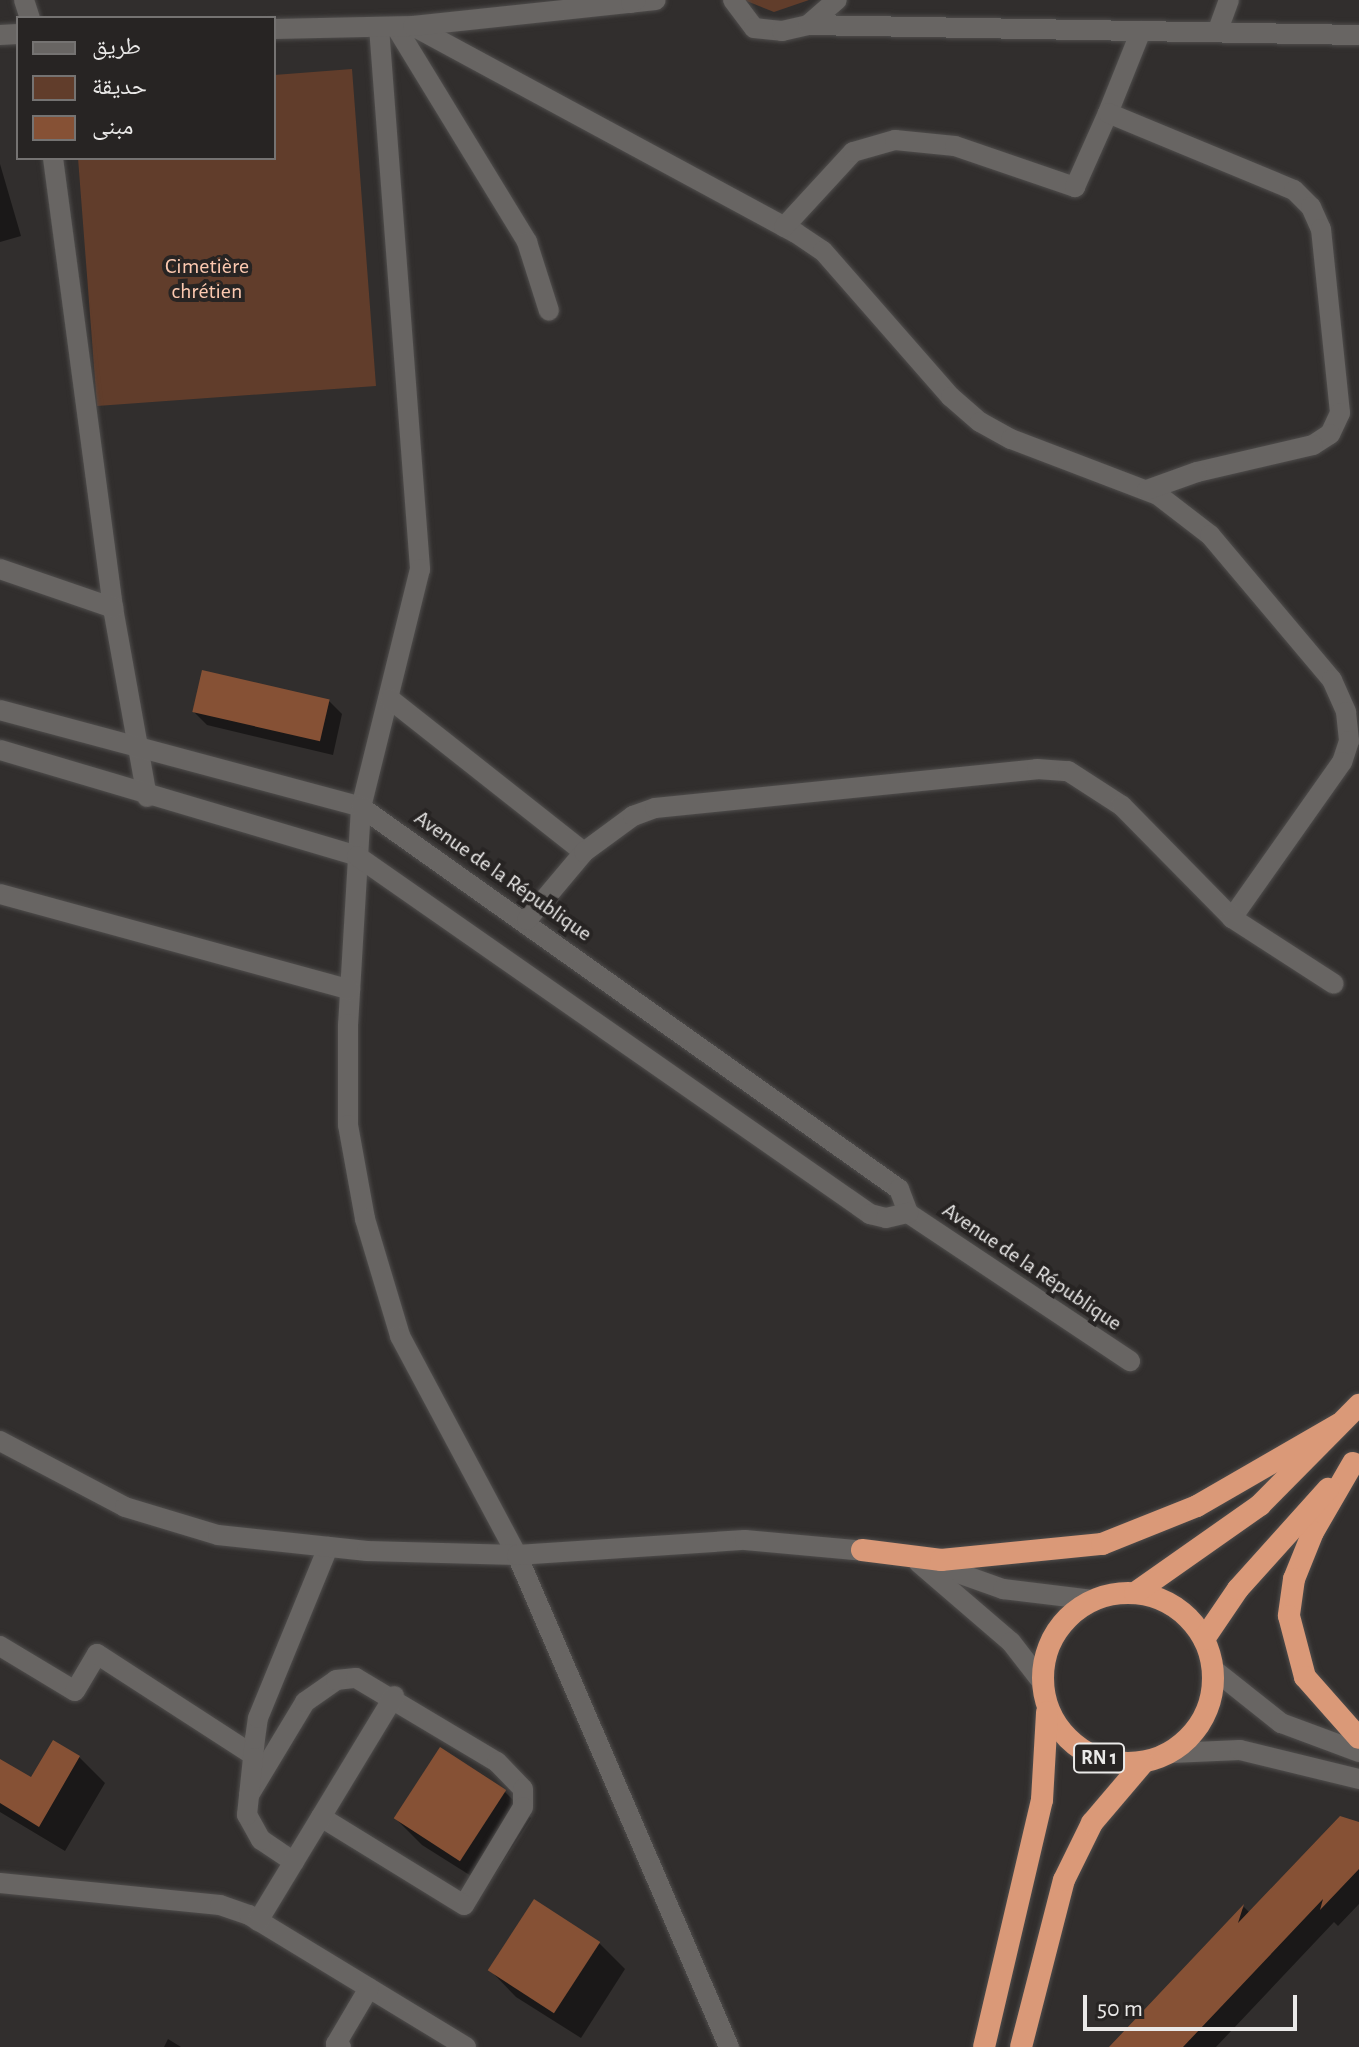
<!DOCTYPE html>
<html>
<head>
<meta charset="utf-8">
<style>
	body { margin:0 }
	#map { position:relative; width:1359px; height:2047px; overflow:hidden; background:#312e2d; font-family:"Alegreya Sans","Noto Naskh Arabic",sans-serif }
	div>[style] { position:absolute }
	.green>* { inset:0; background:#613d2b }
	.shadow>* { inset:0; background:#0007 }
	.building>* { inset:0; background:#865135; transform-origin:0 0 }
	.roads { filter:drop-shadow(0 0 2px #4f4d4c) drop-shadow(0 0 2px #4f4d4c) }
	.minor>* { height:20px; margin:-10px; padding:0 10px; transform-origin:10px; border-radius:10px; background:#686563 }
	.tertiary>* { height:20px; margin:-10px; padding:0 10px; transform-origin:10px; border-radius:10px; background:#686563 }
	.secondary>* { height:20px; margin:-10px; padding:0 10px; transform-origin:10px; border-radius:10px; background:#686563 }
	.trunk>* { height:22px; margin:-11px; padding:0 11px; transform-origin:11px; border-radius:11px; background:#da9978 }
	.trunk>.ring { margin:-11px; padding:0; box-sizing:content-box; background:none; border:22px solid #da9978; border-radius:50% }
	span { translate:-50% -50%; white-space:nowrap; text-align:center; line-height:1.15; -webkit-text-stroke:8px #272423; paint-order:stroke }
	.shield-label span { padding:2px 6px; background:#272423; border:2px solid; border-radius:6px; -webkit-text-stroke-width:0 }
	.shield-label { font-size:20px; color:#eae9e8; font-weight:700 }
	.park-label { font-size:22px; color:#fcc9b0 }
	.street-label { font-size:22px; color:#eae9e8 }
	.legend { position:absolute; left:16px; top:16px; width:260px; height:144px; box-sizing:border-box; background:#272423; border:2px solid #757372; margin:0; padding:10px 14px; list-style:none; font-size:24px; color:#eae9e8 }
	.legend li { display:flex; align-items:center; gap:16px; height:40px }
	.legend b { width:40px; border:2px solid #757372 }
	.scale { position:absolute; left:1083px; top:1995px; width:214px; height:36px; box-sizing:border-box; border:4px solid #eae9e8; border-top:0; padding-left:10px; font-size:24px; line-height:28px; white-space:nowrap; color:#eae9e8; -webkit-text-stroke:6px #272423; paint-order:stroke }
</style>
</head>
<body>
<div id="map">
	<div class="green">
		<i style="clip-path:polygon(744px 0,809px 0,774px 12px)"></i>
		<i style="clip-path:polygon(352px 69px,376px 386px,97px 406px,78px 158px,274px 158px,274px 75px)"></i>
	</div>
	<div class="shadow">
		<i style="clip-path:polygon(0 164px,21px 236px,0 242px)"></i>
		<i style="clip-path:polygon(329px 701px,342px 714px,333px 755px,207px 725px,194px 712px)"></i>
		<i style="clip-path:polygon(441px 1750px,505px 1792px,531px 1818px,487px 1886px,422px 1845px,396px 1819px)"></i>
		<i style="clip-path:polygon(79px 1757px,105px 1783px,65px 1851px,0 1812px,0 1761px,32px 1780px)"></i>
		<i style="clip-path:polygon(1359px 1824px,1359px 1904px,1338px 1926px,1334px 1922px,1216px 2047px,1120px 2047px,1124px 2033px,1244px 1907px,1250px 1913px)"></i>
		<i style="clip-path:polygon(599px 1943px,625px 1969px,581px 2038px,516px 1997px,491px 1971px)"></i>
		<i style="clip-path:polygon(168px 2039px,181px 2047px,164px 2047px)"></i>
	</div>
	<div class="building">
		<i style="left:202px;top:670px;width:131px;height:43px;rotate:13deg"></i>
		<i style="clip-path:polygon(53px 1740px,80px 1756px,39px 1827px,0 1803px,0 1759px,31px 1777px)"></i>
		<i style="left:440px;top:1747px;width:79px;height:85px;rotate:33deg"></i>
		<i style="clip-path:polygon(1340px 1816px,1359px 1822px,1359px 1869px,1320px 1910px,1323px 1899px,1183px 2047px,1109px 2047px,1244px 1904px,1238px 1923px)"></i>
		<i style="left:534px;top:1899px;width:79px;height:85px;rotate:33deg"></i>
	</div>
	<div class="roads">
		<div class="minor">
			<i style="left:24px;top:0;width:19px;rotate:72deg"></i>
			<i style="left:413px;top:26px;width:435px;rotate:28.4deg"></i>
			<i style="left:796px;top:233px;width:32px;rotate:34deg"></i>
			<i style="left:823px;top:251px;width:194px;rotate:48.8deg"></i>
			<i style="left:951px;top:397px;width:38px;rotate:41deg"></i>
			<i style="left:980px;top:422px;width:35px;rotate:29deg"></i>
			<i style="left:1011px;top:439px;width:157px;rotate:20.9deg"></i>
			<i style="left:1158px;top:495px;width:66px;rotate:37.6deg"></i>
			<i style="left:1210px;top:535px;width:189px;rotate:49.9deg"></i>
			<i style="left:1332px;top:680px;width:35px;rotate:66deg"></i>
			<i style="left:1346px;top:712px;width:29px;rotate:84deg"></i>
			<i style="left:1349px;top:741px;width:22px;rotate:108deg"></i>
			<i style="left:1342px;top:762px;width:191px;rotate:125.2deg"></i>
			<i style="left:379px;top:27px;width:544px;rotate:85.67deg"></i>
			<i style="left:420px;top:569px;width:245px;rotate:103.9deg"></i>
			<i style="left:361px;top:807px;width:217px;rotate:93.4deg"></i>
			<i style="left:348px;top:1024px;width:101px;rotate:90deg"></i>
			<i style="left:348px;top:1125px;width:96px;rotate:79.7deg"></i>
			<i style="left:365px;top:1219px;width:122px;rotate:73.3deg"></i>
			<i style="left:400px;top:1336px;width:248px;rotate:61.9deg"></i>
			<i style="left:517px;top:1555px;width:536px;rotate:66.69deg"></i>
			<i style="left:396px;top:27px;width:252px;rotate:58.6deg"></i>
			<i style="left:527px;top:242px;width:72px;rotate:72.3deg"></i>
			<i style="left:274px;top:29px;width:139px;rotate:-1.2deg"></i>
			<i style="left:413px;top:26px;width:244px;rotate:-6.1deg"></i>
			<i style="left:1218px;top:30px;width:32px;rotate:-70deg"></i>
			<i style="left:0;top:35px;width:18px;rotate:-3deg"></i>
			<i style="left:1108px;top:113px;width:88px;rotate:-68.1deg"></i>
			<i style="left:53px;top:158px;width:454px;rotate:82.4deg"></i>
			<i style="left:113px;top:608px;width:192px;rotate:79.8deg"></i>
			<i style="left:784px;top:227px;width:102px;rotate:-47.4deg"></i>
			<i style="left:853px;top:152px;width:44px;rotate:-15.9deg"></i>
			<i style="left:895px;top:140px;width:60px;rotate:5.7deg"></i>
			<i style="left:955px;top:146px;width:127px;rotate:18.9deg"></i>
			<i style="left:1075px;top:187px;width:81px;rotate:-66deg"></i>
			<i style="left:1108px;top:113px;width:201px;rotate:22.5deg"></i>
			<i style="left:1294px;top:190px;width:24px;rotate:45deg"></i>
			<i style="left:1311px;top:207px;width:24px;rotate:66deg"></i>
			<i style="left:1321px;top:229px;width:185px;rotate:84.1deg"></i>
			<i style="left:1340px;top:413px;width:23px;rotate:115deg"></i>
			<i style="left:1330px;top:434px;width:20px;rotate:147deg"></i>
			<i style="left:1313px;top:445px;width:119px;rotate:166.9deg"></i>
			<i style="left:1197px;top:472px;width:53px;rotate:160.2deg"></i>
			<i style="left:0;top:569px;width:120px;rotate:19deg"></i>
			<i style="left:390px;top:699px;width:247px;rotate:38.3deg"></i>
			<i style="left:0;top:710px;width:374px;rotate:15deg"></i>
			<i style="left:361px;top:807px;width:660px;rotate:35.38deg"></i>
			<i style="left:899px;top:1189px;width:26px;rotate:69deg"></i>
			<i style="left:908px;top:1213px;width:267px;rotate:33.7deg"></i>
			<i style="left:0;top:750px;width:372px;rotate:16.5deg"></i>
			<i style="left:357px;top:856px;width:626px;rotate:34.91deg"></i>
			<i style="left:870px;top:1214px;width:16px;rotate:14deg"></i>
			<i style="left:886px;top:1218px;width:23px;rotate:-13deg"></i>
			<i style="left:0;top:894px;width:363px;rotate:15.3deg"></i>
			<i style="left:527px;top:920px;width:89px;rotate:-50deg"></i>
			<i style="left:584px;top:852px;width:61px;rotate:-36.3deg"></i>
			<i style="left:633px;top:816px;width:23px;rotate:-20deg"></i>
			<i style="left:655px;top:808px;width:384px;rotate:-5.8deg"></i>
			<i style="left:1037px;top:769px;width:31px;rotate:4deg"></i>
			<i style="left:1068px;top:771px;width:64px;rotate:32.9deg"></i>
			<i style="left:1122px;top:806px;width:157px;rotate:45.5deg"></i>
			<i style="left:1232px;top:918px;width:121px;rotate:32.9deg"></i>
			<i style="left:0;top:1646px;width:87px;rotate:31deg"></i>
			<i style="left:75px;top:1691px;width:43px;rotate:-59.3deg"></i>
			<i style="left:97px;top:1654px;width:186px;rotate:32.9deg"></i>
			<i style="left:249px;top:1795px;width:109px;rotate:-58.9deg"></i>
			<i style="left:305px;top:1702px;width:38px;rotate:-35deg"></i>
			<i style="left:336px;top:1680px;width:20px;rotate:-6deg"></i>
			<i style="left:356px;top:1678px;width:164px;rotate:30.8deg"></i>
			<i style="left:497px;top:1762px;width:37px;rotate:46deg"></i>
			<i style="left:523px;top:1789px;width:18px;rotate:90deg"></i>
			<i style="left:523px;top:1807px;width:114px;rotate:121deg"></i>
			<i style="left:464px;top:1905px;width:168px;rotate:-148.4deg"></i>
			<i style="left:294px;top:1862px;width:40px;rotate:-146deg"></i>
			<i style="left:261px;top:1840px;width:29px;rotate:-119deg"></i>
			<i style="left:247px;top:1815px;width:76px;rotate:-84deg"></i>
			<i style="left:255px;top:1739px;width:21px;rotate:-82deg"></i>
			<i style="left:258px;top:1718px;width:185px;rotate:-67.7deg"></i>
			<i style="left:0;top:1883px;width:221px;rotate:5.7deg"></i>
			<i style="left:220px;top:1905px;width:31px;rotate:19deg"></i>
			<i style="left:249px;top:1915px;width:254px;rotate:31.3deg"></i>
			<i style="left:258px;top:1921px;width:263px;rotate:-58.8deg"></i>
			<i style="left:341px;top:2047px;width:6px;rotate:-149deg"></i>
			<i style="left:336px;top:2044px;width:65px;rotate:-59.5deg"></i>
		</div>
		<div class="tertiary">
			<i style="left:733px;top:0;width:35px;rotate:53deg"></i>
			<i style="left:754px;top:28px;width:28px;rotate:6deg"></i>
			<i style="left:782px;top:31px;width:27px;rotate:-13deg"></i>
			<i style="left:808px;top:25px;width:38px;rotate:-41deg"></i>
			<i style="left:631px;top:3px;width:6px;rotate:-31deg"></i>
			<i style="left:808px;top:25px;width:551px;rotate:1.04deg"></i>
			<i style="left:1213px;top:1669px;width:87px;rotate:38.5deg"></i>
			<i style="left:1281px;top:1723px;width:83px;rotate:20.4deg"></i>
			<i style="left:1171px;top:1753px;width:69px;rotate:-2.5deg"></i>
			<i style="left:1240px;top:1750px;width:122px;rotate:13.7deg"></i>
		</div>
		<div class="secondary">
			<i style="left:0;top:1441px;width:141px;rotate:27.8deg"></i>
			<i style="left:125px;top:1507px;width:97px;rotate:16.8deg"></i>
			<i style="left:218px;top:1535px;width:150px;rotate:6.1deg"></i>
			<i style="left:367px;top:1551px;width:150px;rotate:1.5deg"></i>
			<i style="left:517px;top:1555px;width:228px;rotate:-3.8deg"></i>
			<i style="left:745px;top:1540px;width:132px;rotate:5.2deg"></i>
			<i style="left:927px;top:1562px;width:81px;rotate:19.6deg"></i>
			<i style="left:1003px;top:1589px;width:92px;rotate:6.9deg"></i>
			<i style="left:919px;top:1563px;width:121px;rotate:40.7deg"></i>
			<i style="left:1011px;top:1642px;width:51px;rotate:52.2deg"></i>
		</div>
		<div class="trunk">
			<i style="left:1353px;top:1463px;width:80px;rotate:120.1deg"></i>
			<i style="left:1313px;top:1532px;width:51px;rotate:112deg"></i>
			<i style="left:1294px;top:1579px;width:37px;rotate:98deg"></i>
			<i style="left:1289px;top:1616px;width:63px;rotate:75.3deg"></i>
			<i style="left:1305px;top:1677px;width:81px;rotate:48.5deg"></i>
			<i style="left:862px;top:1550px;width:80px;rotate:7.2deg"></i>
			<i style="left:941px;top:1560px;width:162px;rotate:-5.7deg"></i>
			<i style="left:1102px;top:1544px;width:102px;rotate:-21.8deg"></i>
			<i style="left:1197px;top:1506px;width:164px;rotate:-30deg"></i>
			<i class="ring" style="left:1043px;top:1593px;width:148px;height:148px"></i>
			<i style="left:1135px;top:1593px;width:153px;rotate:-35.1deg"></i>
			<i style="left:1260px;top:1505px;width:141px;rotate:-45.3deg"></i>
			<i style="left:1204px;top:1639px;width:60px;rotate:-55.8deg"></i>
			<i style="left:1238px;top:1589px;width:135px;rotate:-48deg"></i>
			<i style="left:984px;top:2047px;width:254px;rotate:-76.8deg"></i>
			<i style="left:1042px;top:1800px;width:88px;rotate:-86.7deg"></i>
			<i style="left:1021px;top:2047px;width:172px;rotate:-75.6deg"></i>
			<i style="left:1064px;top:1880px;width:64px;rotate:-63.8deg"></i>
			<i style="left:1092px;top:1823px;width:79px;rotate:-49.6deg"></i>
		</div>
	</div>
	<div class="shield-label">
		<span style="left:1099px;top:1758px">RN 1</span>
	</div>
	<div class="park-label">
		<span style="left:207px;top:279px">Cimetière<br>chrétien</span>
	</div>
	<div class="street-label">
		<span style="left:503px;top:876px;rotate:35deg">Avenue de la République</span>
		<span style="left:1032px;top:1267px;rotate:34deg">Avenue de la République</span>
	</div>
	<ul class="legend">
	<li><b style="height:10px;background:#686563"></b>طريق</li>
	<li><b style="height:22px;background:#613d2b"></b>حديقة</li>
	<li><b style="height:22px;background:#865135"></b>مبنى</li>
	</ul>
	<div class="scale">50 m</div>
</div>
</body>
</html>
